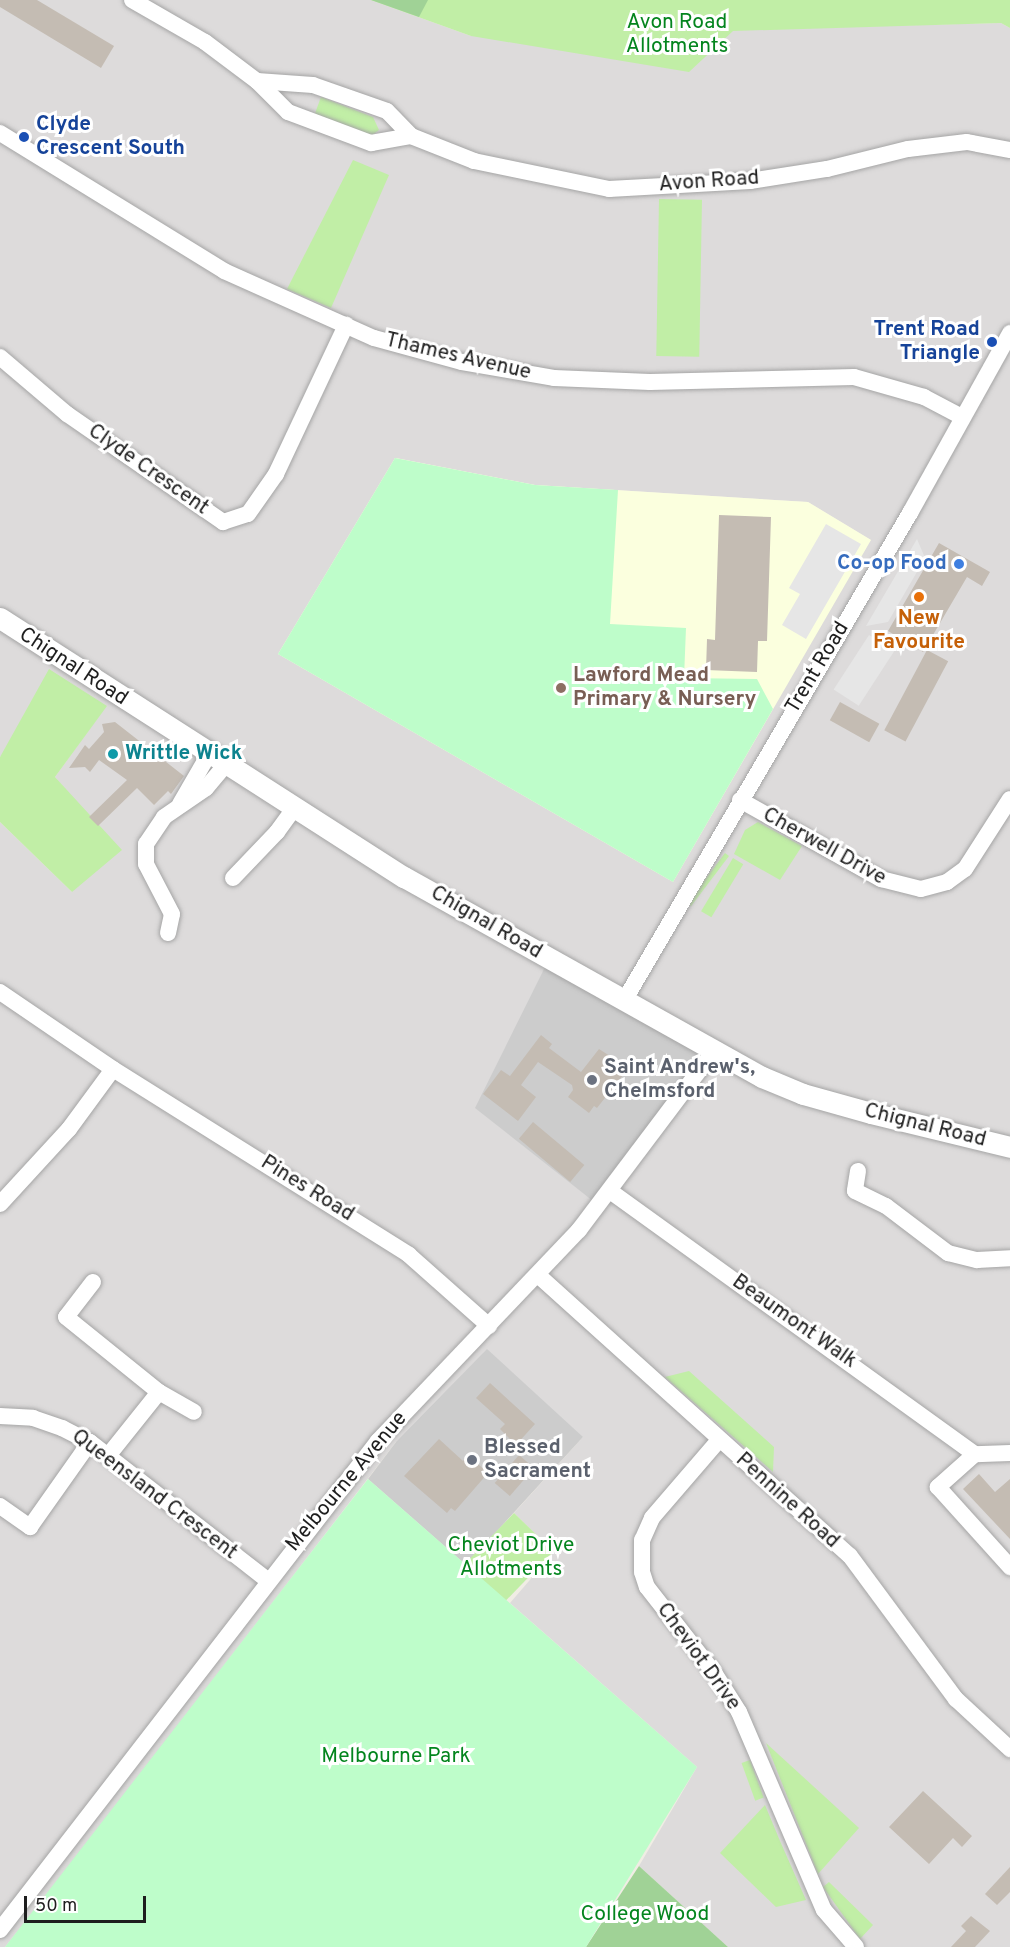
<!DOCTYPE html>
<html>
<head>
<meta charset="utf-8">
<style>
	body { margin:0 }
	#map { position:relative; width:1010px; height:1947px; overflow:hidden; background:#f0ede4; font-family:Overpass,sans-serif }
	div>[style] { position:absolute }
	.residential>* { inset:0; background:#dddbdb }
	.education>* { inset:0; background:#fbffde }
	.religious>* { inset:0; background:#ccc }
	.grass>* { inset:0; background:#c1eea6; transform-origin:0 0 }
	.forest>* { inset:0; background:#a0d296 }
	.park>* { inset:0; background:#befdca }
	.parking>* { inset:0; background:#e6e6e6; transform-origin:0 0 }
	.building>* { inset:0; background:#c4bcb3; transform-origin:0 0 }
	.roads { filter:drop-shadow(0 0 2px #a5a5a5) drop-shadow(0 0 2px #a5a5a5) }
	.minor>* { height:16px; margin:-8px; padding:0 8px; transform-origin:8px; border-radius:8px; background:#fff }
	.tertiary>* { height:21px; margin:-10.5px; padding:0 10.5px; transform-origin:10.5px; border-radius:10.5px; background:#fff }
	.dots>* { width:16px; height:16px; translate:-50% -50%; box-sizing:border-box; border:3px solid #fff; border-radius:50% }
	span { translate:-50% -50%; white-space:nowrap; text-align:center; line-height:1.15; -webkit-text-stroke:6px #fff; paint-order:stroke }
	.park-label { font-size:21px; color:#04851e }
	.transit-label { font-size:21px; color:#164399; font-weight:700 }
	.left { translate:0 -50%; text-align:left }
	.right { translate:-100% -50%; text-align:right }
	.street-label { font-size:21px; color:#1e1e1e }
	.shop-label { font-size:21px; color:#366cbe; font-weight:700 }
	.food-label { font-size:21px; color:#c56008; font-weight:700 }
	.education-label { font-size:21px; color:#785e54; font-weight:700 }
	.culture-label { font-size:21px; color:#0d838f; font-weight:700 }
	.worship-label { font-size:21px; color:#5b616d; font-weight:700 }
	.scale { position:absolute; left:24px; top:1896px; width:122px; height:27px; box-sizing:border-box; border:3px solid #1e1e1e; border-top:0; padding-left:8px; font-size:18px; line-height:21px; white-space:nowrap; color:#1e1e1e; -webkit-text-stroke:4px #fff; paint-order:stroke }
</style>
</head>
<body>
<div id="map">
	<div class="residential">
		<i style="clip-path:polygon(evenodd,0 0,371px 0,471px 36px,1001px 23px,1010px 28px,1010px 1947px,728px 1947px,639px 1866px,697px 1767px,510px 1603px,554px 1552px,514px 1513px,583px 1437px,396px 1442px,78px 1855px,5px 1947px,0 1947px,0 822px,72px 892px,89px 817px,55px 777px,106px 706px,8px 749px,0 757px,0 0,396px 458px,535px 485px,808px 502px,871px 540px,279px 654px,396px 458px)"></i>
	</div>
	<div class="education">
		<i style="clip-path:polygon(395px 458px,535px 485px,808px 502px,871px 540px,673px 882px,278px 654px)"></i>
	</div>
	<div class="religious">
		<i style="clip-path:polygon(547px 963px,704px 1051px,593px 1201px,475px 1108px)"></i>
		<i style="clip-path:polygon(487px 1349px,583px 1437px,466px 1565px,368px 1479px,396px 1442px)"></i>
	</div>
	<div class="grass">
		<i style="clip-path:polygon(371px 0,1010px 0,1010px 28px,1001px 23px,733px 31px,689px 72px,471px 36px)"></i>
		<i style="clip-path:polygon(321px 97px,373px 117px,379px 130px,371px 136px,314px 116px)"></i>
		<i style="clip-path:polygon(353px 160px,389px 175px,331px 308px,287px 289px)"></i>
		<i style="left:659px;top:199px;width:43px;height:157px;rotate:1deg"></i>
		<i style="clip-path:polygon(49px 669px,107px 706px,55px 777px,122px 850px,72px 892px,0 822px,0 757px)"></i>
		<i style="clip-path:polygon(758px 822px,802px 846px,780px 880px,734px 854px,745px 830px)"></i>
		<i style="left:725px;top:853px;width:5px;height:63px;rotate:37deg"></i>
		<i style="left:733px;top:858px;width:12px;height:62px;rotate:31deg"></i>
		<i style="clip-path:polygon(689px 1371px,774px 1447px,773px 1472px,665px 1377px)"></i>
		<i style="left:514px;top:1513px;width:55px;height:71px;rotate:44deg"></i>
		<i style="clip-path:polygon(766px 1743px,859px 1828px,818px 1874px)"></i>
		<i style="left:750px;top:1760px;width:40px;height:9px;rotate:70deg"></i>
		<i style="clip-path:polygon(765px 1805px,780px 1841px,806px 1900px,776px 1907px,720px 1853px)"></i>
		<i style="clip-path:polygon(829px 1882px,873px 1925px,860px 1939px,823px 1887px)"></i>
	</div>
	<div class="forest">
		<i style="clip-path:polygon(371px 0,428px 0,419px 17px)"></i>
		<i style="clip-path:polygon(639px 1866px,728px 1947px,586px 1947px)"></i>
	</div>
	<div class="park">
		<i style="clip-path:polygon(395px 458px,535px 485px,618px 490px,610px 624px,686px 628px,684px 678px,757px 679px,773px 709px,673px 882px,278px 654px)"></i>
		<i style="clip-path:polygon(368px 1479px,697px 1767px,586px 1947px,5px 1947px)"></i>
	</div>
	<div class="parking">
		<i style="clip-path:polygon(826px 524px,861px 544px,806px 639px,782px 625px,800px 594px,789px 588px)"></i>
		<i style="clip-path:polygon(917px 539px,925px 558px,888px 622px,866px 626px)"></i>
		<i style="left:869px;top:635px;width:30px;height:65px;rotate:33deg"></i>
	</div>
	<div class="building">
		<i style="clip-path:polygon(0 0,37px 0,114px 46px,101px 68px,0 7px)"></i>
		<i style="clip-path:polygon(719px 515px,771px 517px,767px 641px,758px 641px,757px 672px,706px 670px,707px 639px,715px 640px)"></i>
		<i style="clip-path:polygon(939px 543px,990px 572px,982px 586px,967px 577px,923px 652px,888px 631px)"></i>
		<i style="left:927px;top:650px;width:24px;height:91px;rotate:28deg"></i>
		<i style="left:840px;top:702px;width:45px;height:21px;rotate:29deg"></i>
		<i style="clip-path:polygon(115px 722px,184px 776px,171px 794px,168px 791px,154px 805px,137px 788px,98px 826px,89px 817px,127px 780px,99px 760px,90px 772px,85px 767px,69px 768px,85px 745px,89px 749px,104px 732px,102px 724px)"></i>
		<i style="clip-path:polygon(541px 1035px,552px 1044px,549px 1048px,581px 1072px,599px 1049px,624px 1065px,627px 1070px,597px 1108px,594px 1106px,589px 1113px,568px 1097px,573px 1090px,572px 1085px,538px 1062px,521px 1085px,536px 1097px,518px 1121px,483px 1094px,501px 1070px,510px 1076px)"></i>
		<i style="left:533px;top:1122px;width:67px;height:22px;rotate:40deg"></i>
		<i style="clip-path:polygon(490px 1383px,535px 1424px,516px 1445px,500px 1429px,505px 1424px,476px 1398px)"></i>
		<i style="clip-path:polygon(439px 1439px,463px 1461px,468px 1455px,488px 1473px,455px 1511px,451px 1508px,447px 1513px,404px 1476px)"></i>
		<i style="left:519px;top:1455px;width:20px;height:37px;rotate:41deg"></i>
		<i style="clip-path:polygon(979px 1474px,995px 1492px,1010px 1479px,1010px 1539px,963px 1489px)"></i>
		<i style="clip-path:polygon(923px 1791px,972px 1836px,962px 1847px,953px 1838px,929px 1864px,889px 1827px)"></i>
		<i style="clip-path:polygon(1010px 1867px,1010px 1892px,997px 1905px,985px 1894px)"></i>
		<i style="clip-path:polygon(971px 1916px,990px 1931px,975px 1947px,951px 1947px,966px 1931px,961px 1926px)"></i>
	</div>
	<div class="roads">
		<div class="minor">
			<i style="left:132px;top:0;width:84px;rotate:29.9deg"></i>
			<i style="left:205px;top:42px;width:65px;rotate:36.9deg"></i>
			<i style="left:257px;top:81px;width:44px;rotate:45deg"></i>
			<i style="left:288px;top:112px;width:89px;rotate:20.5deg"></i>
			<i style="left:371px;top:143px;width:41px;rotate:-9.9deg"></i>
			<i style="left:257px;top:81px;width:56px;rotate:4.1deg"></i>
			<i style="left:313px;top:85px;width:78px;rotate:19.4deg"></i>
			<i style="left:387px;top:111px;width:35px;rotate:46deg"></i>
			<i style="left:411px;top:136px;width:68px;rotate:21.6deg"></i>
			<i style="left:474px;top:161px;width:138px;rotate:11.7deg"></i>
			<i style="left:609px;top:189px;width:141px;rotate:-3.2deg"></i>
			<i style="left:750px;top:181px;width:78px;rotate:-8.9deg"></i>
			<i style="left:827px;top:169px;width:83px;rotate:-13.9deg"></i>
			<i style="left:908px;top:149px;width:59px;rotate:-6.8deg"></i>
			<i style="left:967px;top:142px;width:44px;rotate:10.5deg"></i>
			<i style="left:0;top:133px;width:263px;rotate:31.6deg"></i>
			<i style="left:224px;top:271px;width:164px;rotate:24.1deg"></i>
			<i style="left:374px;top:338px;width:91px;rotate:15.3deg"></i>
			<i style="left:462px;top:362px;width:93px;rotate:9.9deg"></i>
			<i style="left:554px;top:378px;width:96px;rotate:2.4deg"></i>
			<i style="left:650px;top:382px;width:204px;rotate:-1.4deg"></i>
			<i style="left:854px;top:377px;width:73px;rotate:15.9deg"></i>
			<i style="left:924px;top:397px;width:43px;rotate:27.8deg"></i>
			<i style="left:0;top:357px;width:88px;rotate:40.4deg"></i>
			<i style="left:67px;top:414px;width:190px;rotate:34.7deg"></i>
			<i style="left:223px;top:522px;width:26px;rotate:-18deg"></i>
			<i style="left:248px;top:514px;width:49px;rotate:-55deg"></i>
			<i style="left:276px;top:474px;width:165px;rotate:-64.8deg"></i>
			<i style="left:740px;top:800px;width:162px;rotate:29.3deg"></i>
			<i style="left:881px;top:879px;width:41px;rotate:14deg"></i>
			<i style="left:921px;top:889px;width:27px;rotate:-15deg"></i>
			<i style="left:947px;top:882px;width:22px;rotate:-36deg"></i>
			<i style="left:965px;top:869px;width:83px;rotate:-57.3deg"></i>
			<i style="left:180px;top:804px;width:58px;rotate:-59.9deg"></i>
			<i style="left:233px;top:878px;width:64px;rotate:-46.3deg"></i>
			<i style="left:277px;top:832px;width:31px;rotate:-54deg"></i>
			<i style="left:168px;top:933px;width:19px;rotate:-78deg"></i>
			<i style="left:172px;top:914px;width:56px;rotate:-117.5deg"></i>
			<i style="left:146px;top:864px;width:20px;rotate:-90deg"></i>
			<i style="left:146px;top:844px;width:32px;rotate:-56deg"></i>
			<i style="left:164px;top:817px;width:51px;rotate:-34.6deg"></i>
			<i style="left:206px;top:788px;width:30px;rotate:-50deg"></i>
			<i style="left:0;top:992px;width:137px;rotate:34.3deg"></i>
			<i style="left:113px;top:1069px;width:350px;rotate:32.1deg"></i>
			<i style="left:409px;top:1255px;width:107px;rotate:41.6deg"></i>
			<i style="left:624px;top:1001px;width:566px;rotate:-59.63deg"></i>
			<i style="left:910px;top:513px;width:206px;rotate:-60.9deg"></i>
			<i style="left:858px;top:1171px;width:20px;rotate:99deg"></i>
			<i style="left:855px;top:1191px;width:34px;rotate:26deg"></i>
			<i style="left:886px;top:1206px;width:78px;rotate:37.2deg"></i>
			<i style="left:948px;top:1253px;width:30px;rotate:14deg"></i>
			<i style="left:977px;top:1260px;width:33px;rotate:-3deg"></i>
			<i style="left:610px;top:1191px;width:450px;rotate:35.8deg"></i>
			<i style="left:0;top:1204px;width:102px;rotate:-47.4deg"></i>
			<i style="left:69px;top:1129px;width:74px;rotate:-53.7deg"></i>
			<i style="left:539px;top:1276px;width:418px;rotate:42deg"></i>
			<i style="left:850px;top:1556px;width:178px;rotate:53.5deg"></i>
			<i style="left:956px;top:1699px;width:74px;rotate:42.8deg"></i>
			<i style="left:93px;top:1282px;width:44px;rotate:127.6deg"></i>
			<i style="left:66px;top:1317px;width:119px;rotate:38.9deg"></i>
			<i style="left:159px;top:1392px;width:82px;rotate:128.6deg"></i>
			<i style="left:159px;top:1392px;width:40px;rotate:29.7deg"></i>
			<i style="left:0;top:1416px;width:33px;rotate:3deg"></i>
			<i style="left:33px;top:1418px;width:31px;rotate:19deg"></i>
			<i style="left:62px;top:1428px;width:31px;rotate:27deg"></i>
			<i style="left:90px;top:1442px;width:224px;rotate:37.9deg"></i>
			<i style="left:719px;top:1440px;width:103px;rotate:130.7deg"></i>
			<i style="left:652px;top:1518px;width:24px;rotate:114deg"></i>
			<i style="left:642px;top:1540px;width:32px;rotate:90deg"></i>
			<i style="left:642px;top:1572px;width:16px;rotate:72deg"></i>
			<i style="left:647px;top:1587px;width:110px;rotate:52deg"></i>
			<i style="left:715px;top:1674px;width:45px;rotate:57.7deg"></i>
			<i style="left:739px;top:1712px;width:215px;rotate:66.8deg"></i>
			<i style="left:824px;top:1910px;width:49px;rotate:49.1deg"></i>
			<i style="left:1010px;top:1453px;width:35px;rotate:178deg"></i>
			<i style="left:975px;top:1454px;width:50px;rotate:138.3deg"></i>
			<i style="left:938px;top:1487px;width:108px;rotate:48deg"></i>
			<i style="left:0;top:1506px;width:37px;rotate:35deg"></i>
			<i style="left:30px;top:1527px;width:104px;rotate:-54.8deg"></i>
			<i style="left:0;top:1930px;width:618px;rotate:-52.3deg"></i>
			<i style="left:378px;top:1441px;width:291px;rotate:-46.4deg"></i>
			<i style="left:579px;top:1230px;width:224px;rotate:-53deg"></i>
		</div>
		<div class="tertiary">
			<i style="left:0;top:618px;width:480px;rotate:32.7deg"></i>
			<i style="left:404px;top:877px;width:410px;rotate:29.2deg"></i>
			<i style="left:762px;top:1077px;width:44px;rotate:22.5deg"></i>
			<i style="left:803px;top:1094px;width:71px;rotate:15.6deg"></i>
			<i style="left:871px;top:1113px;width:143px;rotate:13.7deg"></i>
		</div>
	</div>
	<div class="dots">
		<i style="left:24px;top:137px;background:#1a4fb4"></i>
		<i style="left:992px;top:342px;background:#1a4fb4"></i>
		<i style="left:959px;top:564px;background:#3f7fe0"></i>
		<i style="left:919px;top:597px;background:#e8710a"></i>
		<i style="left:561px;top:688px;background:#8d6e63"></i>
		<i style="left:113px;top:754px;background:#0f9aa8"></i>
		<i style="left:592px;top:1080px;background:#6b7280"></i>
		<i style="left:472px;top:1460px;background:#6b7280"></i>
	</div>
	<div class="park-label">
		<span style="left:677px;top:35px">Avon Road<br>Allotments</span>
		<span style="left:511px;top:1558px">Cheviot Drive<br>Allotments</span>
		<span style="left:396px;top:1757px">Melbourne Park</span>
		<span style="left:645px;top:1915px">College Wood</span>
	</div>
	<div class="transit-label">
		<span class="left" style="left:36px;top:137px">Clyde<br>Crescent South</span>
		<span class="right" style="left:980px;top:342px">Trent Road<br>Triangle</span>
	</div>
	<div class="street-label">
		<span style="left:709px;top:182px;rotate:-4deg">Avon Road</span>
		<span style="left:458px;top:357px;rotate:13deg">Thames Avenue</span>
		<span style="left:148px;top:470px;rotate:35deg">Clyde Crescent</span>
		<span style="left:73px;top:667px;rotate:33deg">Chignal Road</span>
		<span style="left:818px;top:668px;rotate:-59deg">Trent Road</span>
		<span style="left:824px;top:847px;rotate:29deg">Cherwell Drive</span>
		<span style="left:486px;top:923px;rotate:30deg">Chignal Road</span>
		<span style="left:925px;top:1126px;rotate:14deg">Chignal Road</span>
		<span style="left:307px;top:1189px;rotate:32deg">Pines Road</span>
		<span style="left:794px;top:1322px;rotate:35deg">Beaumont Walk</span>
		<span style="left:347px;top:1482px;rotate:-50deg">Melbourne Avenue</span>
		<span style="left:154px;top:1495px;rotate:37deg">Queensland Crescent</span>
		<span style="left:787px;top:1501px;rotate:42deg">Pennine Road</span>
		<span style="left:698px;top:1657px;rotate:54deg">Cheviot Drive</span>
	</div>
	<div class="shop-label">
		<span class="right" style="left:947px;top:564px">Co-op Food</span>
	</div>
	<div class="food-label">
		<span style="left:919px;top:631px">New<br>Favourite</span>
	</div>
	<div class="education-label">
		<span class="left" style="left:573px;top:688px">Lawford Mead<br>Primary &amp; Nursery</span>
	</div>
	<div class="culture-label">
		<span class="left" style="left:125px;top:754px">Writtle Wick</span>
	</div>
	<div class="worship-label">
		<span class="left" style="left:604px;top:1080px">Saint Andrew's,<br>Chelmsford</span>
		<span class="left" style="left:484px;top:1460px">Blessed<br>Sacrament</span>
	</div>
	<div class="scale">50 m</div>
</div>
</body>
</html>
